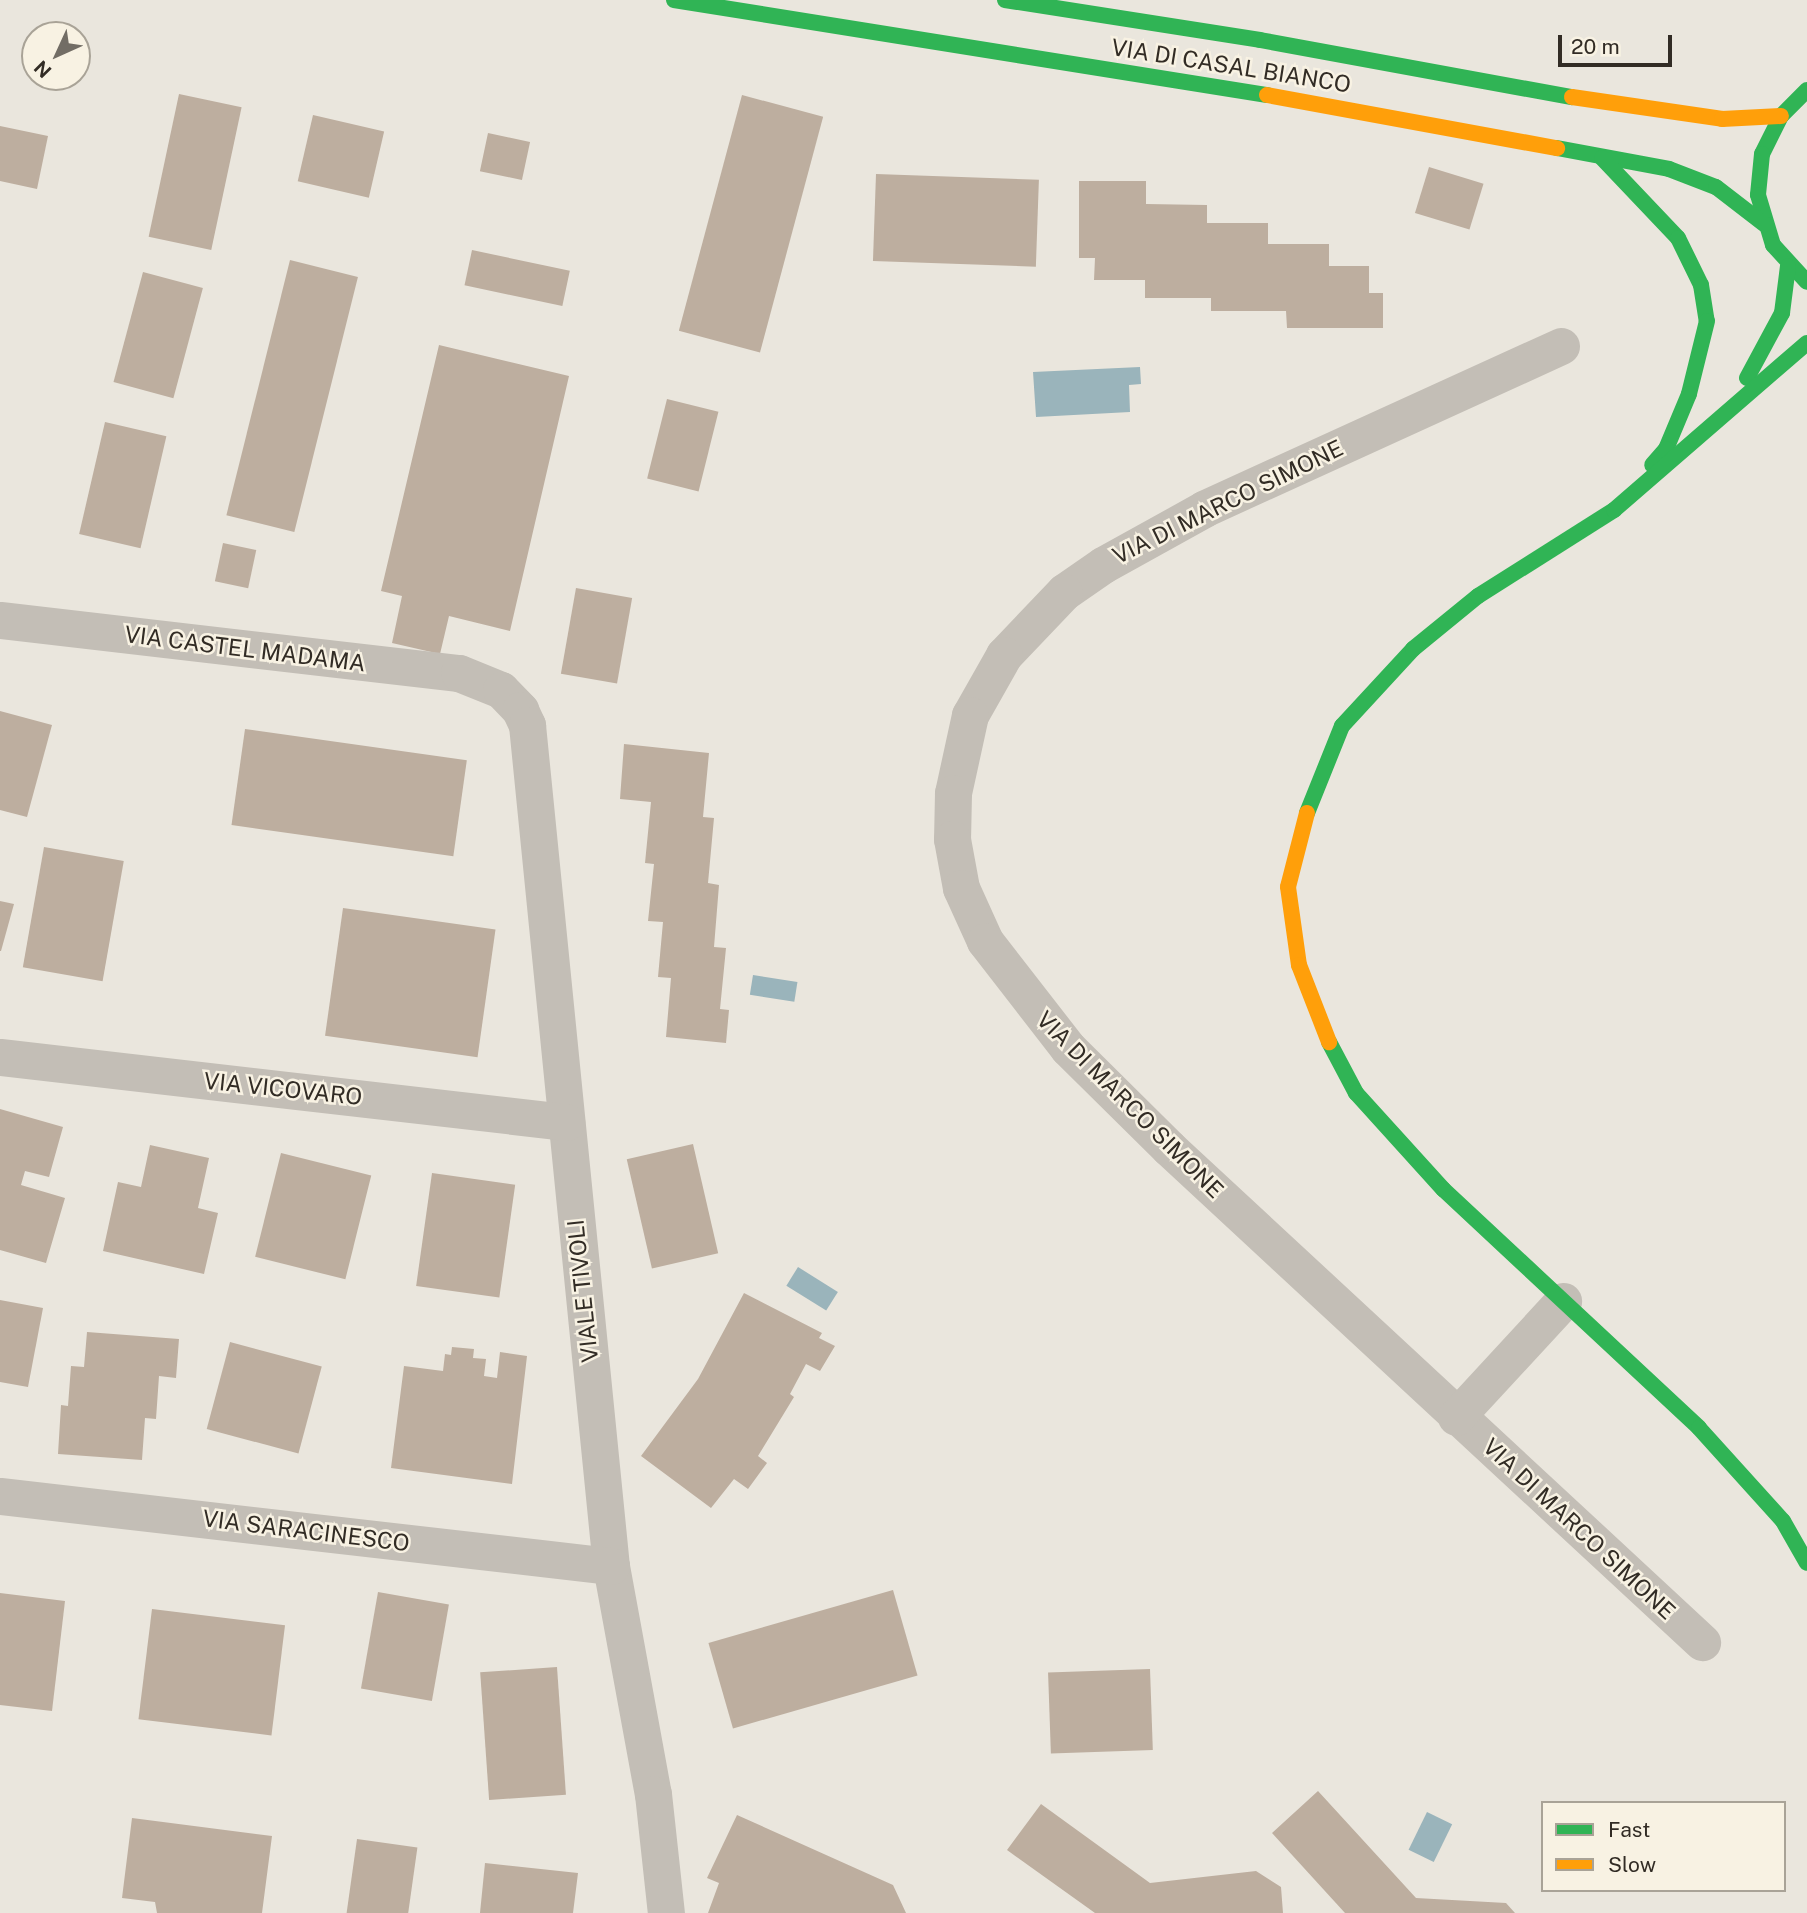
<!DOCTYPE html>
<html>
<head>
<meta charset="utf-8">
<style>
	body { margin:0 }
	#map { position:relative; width:1807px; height:1913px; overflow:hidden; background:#eae6dd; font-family:"Public Sans",sans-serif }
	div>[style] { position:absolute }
	.water>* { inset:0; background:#9ab4bb; transform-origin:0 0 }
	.building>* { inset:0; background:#bdae9f; transform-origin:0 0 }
	.street>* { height:37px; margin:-18.5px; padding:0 18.5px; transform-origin:18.5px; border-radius:18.5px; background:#c3beb6 }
	.fast>* { height:16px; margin:-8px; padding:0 8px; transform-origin:8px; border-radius:8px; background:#30b455 }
	.slow>* { height:16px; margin:-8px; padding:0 8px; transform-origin:8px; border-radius:8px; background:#ff9f0a }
	span { translate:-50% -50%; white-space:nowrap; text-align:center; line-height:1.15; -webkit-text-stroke:5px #f8f2e3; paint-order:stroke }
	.street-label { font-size:23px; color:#322c25 }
	.legend { position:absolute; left:1541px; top:1801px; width:245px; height:91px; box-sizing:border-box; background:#f8f2e3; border:2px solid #a9a397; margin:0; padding:9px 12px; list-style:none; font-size:21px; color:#322c25 }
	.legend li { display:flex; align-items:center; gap:14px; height:35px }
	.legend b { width:35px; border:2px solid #a9a397 }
	.north { position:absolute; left:21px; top:21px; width:70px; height:70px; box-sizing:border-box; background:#f8f2e3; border:2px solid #a9a397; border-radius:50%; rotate:225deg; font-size:19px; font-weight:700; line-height:28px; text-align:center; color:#322c25 }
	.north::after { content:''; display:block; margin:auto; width:24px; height:32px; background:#726d65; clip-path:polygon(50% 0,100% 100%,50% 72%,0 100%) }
	.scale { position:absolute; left:1558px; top:35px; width:114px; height:32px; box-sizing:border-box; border:4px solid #322c25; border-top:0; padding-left:9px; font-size:21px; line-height:24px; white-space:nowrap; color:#322c25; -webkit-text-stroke:5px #f8f2e3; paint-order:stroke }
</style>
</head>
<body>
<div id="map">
	<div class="water">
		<i style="clip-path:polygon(1140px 367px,1141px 384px,1129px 385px,1130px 412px,1036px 417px,1033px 372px)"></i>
		<i style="left:753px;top:975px;width:45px;height:20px;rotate:9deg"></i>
		<i style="left:798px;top:1267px;width:47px;height:22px;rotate:32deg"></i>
		<i style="left:1427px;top:1812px;width:28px;height:42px;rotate:26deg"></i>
	</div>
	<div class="building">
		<i style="left:179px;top:94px;width:64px;height:146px;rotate:12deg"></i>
		<i style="left:742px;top:95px;width:84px;height:244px;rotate:15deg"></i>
		<i style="left:313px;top:115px;width:73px;height:68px;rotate:13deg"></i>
		<i style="clip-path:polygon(0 126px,48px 136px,37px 189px,0 181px)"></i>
		<i style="left:488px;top:133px;width:43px;height:39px;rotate:12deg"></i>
		<i style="left:1429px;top:167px;width:57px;height:48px;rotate:17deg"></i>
		<i style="left:876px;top:174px;width:163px;height:87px;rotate:2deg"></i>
		<i style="clip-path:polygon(1079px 181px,1146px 181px,1146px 204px,1207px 205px,1207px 223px,1268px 223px,1268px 244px,1329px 244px,1329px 266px,1369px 266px,1369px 293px,1383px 293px,1383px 328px,1287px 328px,1286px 311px,1211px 311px,1211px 298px,1145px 298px,1145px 280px,1094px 280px,1095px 258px,1079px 258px)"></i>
		<i style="left:472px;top:250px;width:100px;height:36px;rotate:12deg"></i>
		<i style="left:290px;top:260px;width:70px;height:263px;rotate:14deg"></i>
		<i style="left:143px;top:272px;width:62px;height:114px;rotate:15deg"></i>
		<i style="clip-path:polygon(439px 345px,569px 376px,510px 631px,449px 616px,440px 654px,392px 643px,402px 596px,381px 591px)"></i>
		<i style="left:667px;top:399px;width:53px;height:82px;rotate:14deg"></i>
		<i style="left:105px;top:422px;width:63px;height:115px;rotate:13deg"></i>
		<i style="left:223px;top:543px;width:34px;height:39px;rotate:12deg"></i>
		<i style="left:576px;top:588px;width:57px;height:87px;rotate:10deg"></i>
		<i style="clip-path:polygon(0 711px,52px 725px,27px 817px,0 810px)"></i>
		<i style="left:245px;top:729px;width:224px;height:97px;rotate:8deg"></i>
		<i style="clip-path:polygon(624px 744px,709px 753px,703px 817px,714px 818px,708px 883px,719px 885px,714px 947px,726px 948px,720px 1009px,729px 1010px,726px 1043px,666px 1037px,671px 978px,658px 977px,663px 922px,648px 921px,654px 864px,645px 863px,651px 802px,620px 799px)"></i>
		<i style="left:44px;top:847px;width:81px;height:122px;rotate:10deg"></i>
		<i style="clip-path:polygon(0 901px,14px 904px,1px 951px,0 951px)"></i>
		<i style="left:343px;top:908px;width:154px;height:129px;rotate:8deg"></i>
		<i style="clip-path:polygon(0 1109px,63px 1127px,49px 1177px,25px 1171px,21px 1185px,65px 1198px,46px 1263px,0 1250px)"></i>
		<i style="left:693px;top:1144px;width:112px;height:68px;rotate:77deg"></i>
		<i style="clip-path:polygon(150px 1145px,209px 1158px,198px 1208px,218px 1213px,204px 1274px,103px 1251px,118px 1182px,141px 1187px)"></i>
		<i style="left:281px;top:1153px;width:93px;height:107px;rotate:14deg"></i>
		<i style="left:432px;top:1173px;width:84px;height:114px;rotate:8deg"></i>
		<i style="clip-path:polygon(744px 1293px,822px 1333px,819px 1338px,835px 1346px,820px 1371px,806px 1364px,790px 1394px,794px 1397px,758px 1456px,767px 1463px,748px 1489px,734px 1479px,711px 1508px,641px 1456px,698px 1379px)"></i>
		<i style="clip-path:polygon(0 1300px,43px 1308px,28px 1387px,0 1382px)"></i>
		<i style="clip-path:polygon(87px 1332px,179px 1339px,176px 1378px,159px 1376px,156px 1419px,145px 1418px,142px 1460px,58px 1454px,61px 1405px,68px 1406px,71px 1366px,84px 1367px)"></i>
		<i style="left:230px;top:1342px;width:95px;height:90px;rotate:15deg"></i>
		<i style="clip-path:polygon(452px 1347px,474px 1349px,473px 1358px,486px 1359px,484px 1376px,497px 1378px,500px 1352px,527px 1356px,512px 1484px,391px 1468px,404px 1366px,443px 1371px,445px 1354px,451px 1355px)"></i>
		<i style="left:893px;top:1590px;width:89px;height:192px;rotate:74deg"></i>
		<i style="left:378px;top:1592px;width:72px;height:98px;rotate:10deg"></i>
		<i style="clip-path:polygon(0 1593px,65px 1601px,52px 1711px,0 1705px)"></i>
		<i style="left:152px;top:1609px;width:134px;height:111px;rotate:7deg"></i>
		<i style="left:557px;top:1667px;width:128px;height:77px;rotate:86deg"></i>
		<i style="left:1150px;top:1669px;width:81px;height:102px;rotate:88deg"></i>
		<i style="clip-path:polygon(1318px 1791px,1416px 1898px,1506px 1903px,1515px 1913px,1345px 1913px,1272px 1833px)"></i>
		<i style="clip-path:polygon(1041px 1804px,1150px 1883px,1256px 1871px,1281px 1887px,1283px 1913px,1095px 1913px,1007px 1850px)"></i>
		<i style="clip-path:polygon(737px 1815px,893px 1885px,906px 1913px,708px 1913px,719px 1883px,707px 1878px)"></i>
		<i style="clip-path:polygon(132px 1818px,272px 1836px,262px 1913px,157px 1913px,155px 1902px,122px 1898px)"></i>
		<i style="left:357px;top:1839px;width:61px;height:75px;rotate:8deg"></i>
		<i style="clip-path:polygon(485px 1863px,578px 1873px,573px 1913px,480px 1913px)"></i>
	</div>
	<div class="street">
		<i style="left:1561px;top:346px;width:392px;rotate:155.5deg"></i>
		<i style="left:1204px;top:509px;width:115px;rotate:151deg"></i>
		<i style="left:1103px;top:565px;width:47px;rotate:145.3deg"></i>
		<i style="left:1064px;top:592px;width:87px;rotate:133.6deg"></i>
		<i style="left:1004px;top:655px;width:69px;rotate:119.5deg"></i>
		<i style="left:970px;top:715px;width:80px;rotate:102.3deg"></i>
		<i style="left:953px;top:793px;width:46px;rotate:91.2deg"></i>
		<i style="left:952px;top:839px;width:50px;rotate:79.6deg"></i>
		<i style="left:961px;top:888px;width:58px;rotate:65.6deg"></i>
		<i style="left:985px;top:941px;width:135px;rotate:52.2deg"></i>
		<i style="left:1068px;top:1048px;width:142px;rotate:44.7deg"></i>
		<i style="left:1169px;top:1148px;width:727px;rotate:42.83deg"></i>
		<i style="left:0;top:620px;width:462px;rotate:6.6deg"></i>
		<i style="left:459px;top:673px;width:45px;rotate:22deg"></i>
		<i style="left:501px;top:690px;width:28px;rotate:46deg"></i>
		<i style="left:520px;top:710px;width:17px;rotate:65deg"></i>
		<i style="left:527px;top:725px;width:845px;rotate:84.3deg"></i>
		<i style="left:611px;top:1566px;width:232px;rotate:79.6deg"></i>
		<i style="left:653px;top:1794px;width:120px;rotate:83.8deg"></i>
		<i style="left:0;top:1057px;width:570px;rotate:6.55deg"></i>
		<i style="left:1456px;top:1417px;width:158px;rotate:-47.3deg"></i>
		<i style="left:0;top:1496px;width:615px;rotate:6.54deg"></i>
	</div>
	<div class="fast">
		<i style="left:674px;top:0;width:601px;rotate:9.1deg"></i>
		<i style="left:1005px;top:0;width:258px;rotate:8.9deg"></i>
		<i style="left:1260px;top:40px;width:317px;rotate:10.4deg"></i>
		<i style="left:1807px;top:90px;width:37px;rotate:135deg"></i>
		<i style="left:1781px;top:116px;width:42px;rotate:116.6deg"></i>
		<i style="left:1762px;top:154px;width:41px;rotate:95.6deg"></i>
		<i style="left:1758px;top:195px;width:52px;rotate:73.3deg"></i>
		<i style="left:1773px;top:245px;width:50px;rotate:47.4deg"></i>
		<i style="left:1557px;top:148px;width:114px;rotate:10.6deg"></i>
		<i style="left:1669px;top:169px;width:50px;rotate:21deg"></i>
		<i style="left:1716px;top:187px;width:61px;rotate:37.6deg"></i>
		<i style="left:1602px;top:158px;width:110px;rotate:46.5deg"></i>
		<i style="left:1678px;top:238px;width:52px;rotate:63.9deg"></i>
		<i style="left:1701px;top:285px;width:36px;rotate:81deg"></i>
		<i style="left:1707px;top:321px;width:75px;rotate:103.9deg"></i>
		<i style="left:1689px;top:394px;width:60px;rotate:112.7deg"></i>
		<i style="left:1666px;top:449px;width:21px;rotate:131deg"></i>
		<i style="left:1747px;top:378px;width:74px;rotate:-61.7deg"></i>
		<i style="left:1782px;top:313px;width:47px;rotate:-82.7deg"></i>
		<i style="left:1307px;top:813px;width:94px;rotate:-68.1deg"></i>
		<i style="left:1342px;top:726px;width:105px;rotate:-47.3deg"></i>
		<i style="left:1413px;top:649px;width:84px;rotate:-39.2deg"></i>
		<i style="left:1478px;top:596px;width:161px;rotate:-32.3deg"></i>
		<i style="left:1614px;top:510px;width:255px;rotate:-40.9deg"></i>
		<i style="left:1329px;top:1042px;width:58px;rotate:62.1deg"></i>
		<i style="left:1356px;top:1093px;width:130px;rotate:47.8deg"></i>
		<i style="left:1443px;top:1189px;width:350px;rotate:43deg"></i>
		<i style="left:1699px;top:1428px;width:125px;rotate:47.9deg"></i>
		<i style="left:1783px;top:1521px;width:48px;rotate:60.3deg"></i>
	</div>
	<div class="slow">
		<i style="left:1267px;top:95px;width:295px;rotate:10.4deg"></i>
		<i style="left:1572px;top:97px;width:152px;rotate:8.3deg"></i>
		<i style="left:1722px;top:119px;width:59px;rotate:-2.9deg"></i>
		<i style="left:1307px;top:813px;width:76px;rotate:104.4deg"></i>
		<i style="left:1288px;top:887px;width:79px;rotate:82deg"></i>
		<i style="left:1299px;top:965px;width:83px;rotate:68.7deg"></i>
	</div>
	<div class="street-label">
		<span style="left:1231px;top:66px;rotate:9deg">VIA DI CASAL BIANCO</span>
		<span style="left:1228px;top:502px;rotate:-26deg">VIA DI MARCO SIMONE</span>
		<span style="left:245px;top:649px;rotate:7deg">VIA CASTEL MADAMA</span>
		<span style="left:283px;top:1089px;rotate:6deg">VIA VICOVARO</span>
		<span style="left:1130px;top:1105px;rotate:45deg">VIA DI MARCO SIMONE</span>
		<span style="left:583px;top:1291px;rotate:-96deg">VIALE TIVOLI</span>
		<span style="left:1579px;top:1529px;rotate:43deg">VIA DI MARCO SIMONE</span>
		<span style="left:306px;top:1531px;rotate:7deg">VIA SARACINESCO</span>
	</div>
	<ul class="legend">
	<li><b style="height:9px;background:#30b455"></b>Fast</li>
	<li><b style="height:9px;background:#ff9f0a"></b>Slow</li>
	</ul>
	<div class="north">N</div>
	<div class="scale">20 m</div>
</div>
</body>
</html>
